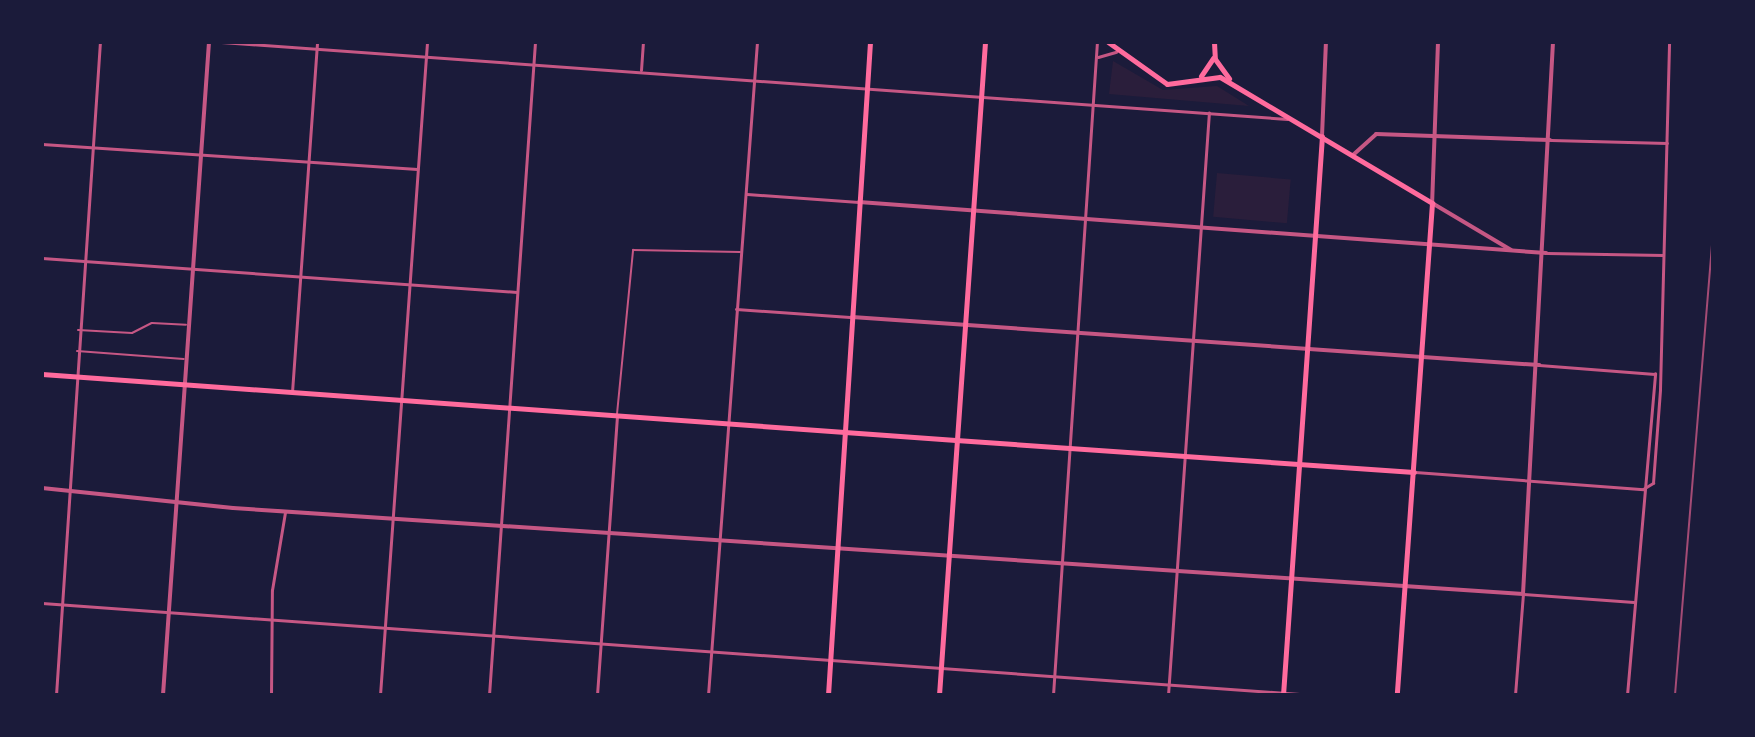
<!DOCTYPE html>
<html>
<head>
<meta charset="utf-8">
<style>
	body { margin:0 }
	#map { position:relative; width:1755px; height:737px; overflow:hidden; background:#1b1b3a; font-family:"DejaVu Sans",sans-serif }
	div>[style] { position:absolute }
	.green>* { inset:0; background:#2a1e3b; transform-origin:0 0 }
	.service>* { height:2px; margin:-1px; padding:0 1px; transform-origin:1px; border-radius:1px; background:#c65784 }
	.minor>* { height:3px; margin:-1.5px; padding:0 1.5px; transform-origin:1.5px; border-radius:1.5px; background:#c65784 }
	.tertiary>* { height:4px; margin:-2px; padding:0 2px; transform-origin:2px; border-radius:2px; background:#c65784 }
	.secondary>* { height:5px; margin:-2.5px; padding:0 2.5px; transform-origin:2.5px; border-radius:2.5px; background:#ff6b9d }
	.primary>* { height:5px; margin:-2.5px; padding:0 2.5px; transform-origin:2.5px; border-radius:2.5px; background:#ff6b9d }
	.rail>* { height:2px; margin:-1px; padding:0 1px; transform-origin:1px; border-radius:1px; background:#a44b75 }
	span { translate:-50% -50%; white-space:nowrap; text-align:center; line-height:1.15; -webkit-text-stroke:7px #1b1b3a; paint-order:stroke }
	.frame { position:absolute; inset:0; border:44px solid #1b1b3a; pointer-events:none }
</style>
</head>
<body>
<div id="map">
	<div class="green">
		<i style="clip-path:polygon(1113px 61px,1163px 90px,1217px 86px,1249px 106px,1109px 94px)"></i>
		<i style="left:1217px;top:173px;width:74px;height:44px;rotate:5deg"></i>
	</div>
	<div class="service">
		<i style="left:78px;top:330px;width:54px;rotate:3.2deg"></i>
		<i style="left:132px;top:333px;width:22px;rotate:-27deg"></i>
		<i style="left:152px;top:323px;width:34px;rotate:3deg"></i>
		<i style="left:77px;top:351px;width:107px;rotate:4.3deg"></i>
		<i style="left:617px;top:414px;width:165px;rotate:-84.4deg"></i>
		<i style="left:633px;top:250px;width:107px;rotate:1.1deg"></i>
	</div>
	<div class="minor">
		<i style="left:221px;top:42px;width:1069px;rotate:4.13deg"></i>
		<i style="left:1098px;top:57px;width:19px;rotate:-16deg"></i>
		<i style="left:641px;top:70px;width:28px;rotate:-86deg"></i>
		<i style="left:1551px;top:140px;width:116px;rotate:1.5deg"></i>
		<i style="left:42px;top:144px;width:376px;rotate:3.8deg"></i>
		<i style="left:747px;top:194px;width:112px;rotate:4.1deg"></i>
		<i style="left:1547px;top:253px;width:116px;rotate:1deg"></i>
		<i style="left:42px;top:258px;width:476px;rotate:4.1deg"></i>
		<i style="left:736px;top:309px;width:114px;rotate:4deg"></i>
		<i style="left:1539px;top:365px;width:116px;rotate:4.4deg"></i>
		<i style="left:292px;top:392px;width:351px;rotate:-85.9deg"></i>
		<i style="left:1415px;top:472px;width:229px;rotate:4.3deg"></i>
		<i style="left:1643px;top:489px;width:12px;rotate:-31deg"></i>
		<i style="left:1653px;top:483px;width:94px;rotate:-85.7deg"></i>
		<i style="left:1660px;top:389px;width:347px;rotate:-88.5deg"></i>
		<i style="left:42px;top:603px;width:1274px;rotate:4.14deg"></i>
		<i style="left:56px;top:695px;width:654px;rotate:-86.15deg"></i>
		<i style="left:271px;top:695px;width:105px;rotate:-89.5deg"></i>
		<i style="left:272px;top:590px;width:79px;rotate:-80.5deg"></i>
		<i style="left:380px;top:695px;width:655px;rotate:-85.88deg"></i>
		<i style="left:489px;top:695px;width:655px;rotate:-85.97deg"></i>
		<i style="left:597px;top:695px;width:280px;rotate:-85.9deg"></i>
		<i style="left:708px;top:695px;width:655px;rotate:-85.71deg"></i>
		<i style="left:1053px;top:695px;width:654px;rotate:-86.15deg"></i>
		<i style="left:1168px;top:695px;width:584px;rotate:-85.98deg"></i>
		<i style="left:1515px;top:695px;width:101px;rotate:-85.5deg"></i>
		<i style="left:1523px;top:594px;width:111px;rotate:4.1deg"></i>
		<i style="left:1627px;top:695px;width:323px;rotate:-85deg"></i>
	</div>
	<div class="tertiary">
		<i style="left:1438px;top:42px;width:161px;rotate:92.1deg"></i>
		<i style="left:1432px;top:203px;width:92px;rotate:30.7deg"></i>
		<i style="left:1322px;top:136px;width:94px;rotate:-87.6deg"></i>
		<i style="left:1353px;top:155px;width:31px;rotate:-42deg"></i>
		<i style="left:1376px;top:134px;width:174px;rotate:2deg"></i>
		<i style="left:859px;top:202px;width:689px;rotate:4.25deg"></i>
		<i style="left:852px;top:317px;width:689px;rotate:4deg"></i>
		<i style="left:42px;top:488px;width:192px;rotate:6deg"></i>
		<i style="left:233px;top:508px;width:1293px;rotate:3.81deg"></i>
		<i style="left:1523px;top:594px;width:553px;rotate:-86.89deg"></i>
		<i style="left:163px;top:695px;width:655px;rotate:-85.97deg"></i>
	</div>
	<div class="secondary">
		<i style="left:1108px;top:42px;width:72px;rotate:35.4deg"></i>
		<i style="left:1167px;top:84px;width:53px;rotate:-7.5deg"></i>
		<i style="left:1220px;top:77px;width:247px;rotate:30.7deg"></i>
		<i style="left:1432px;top:203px;width:493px;rotate:94.1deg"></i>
		<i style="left:1214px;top:42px;width:17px;rotate:87deg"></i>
		<i style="left:1215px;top:59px;width:24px;rotate:54deg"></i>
		<i style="left:1201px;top:76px;width:22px;rotate:-56deg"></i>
		<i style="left:956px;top:440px;width:459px;rotate:4deg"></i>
		<i style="left:1283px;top:695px;width:560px;rotate:-86.01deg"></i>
	</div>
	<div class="primary">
		<i style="left:42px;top:374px;width:916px;rotate:4.13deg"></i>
		<i style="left:828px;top:695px;width:654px;rotate:-86.32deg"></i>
		<i style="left:939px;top:695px;width:655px;rotate:-85.97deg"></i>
	</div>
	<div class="rail">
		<i style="left:1675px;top:695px;width:463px;rotate:-85.3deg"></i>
	</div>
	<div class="frame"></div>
</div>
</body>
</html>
